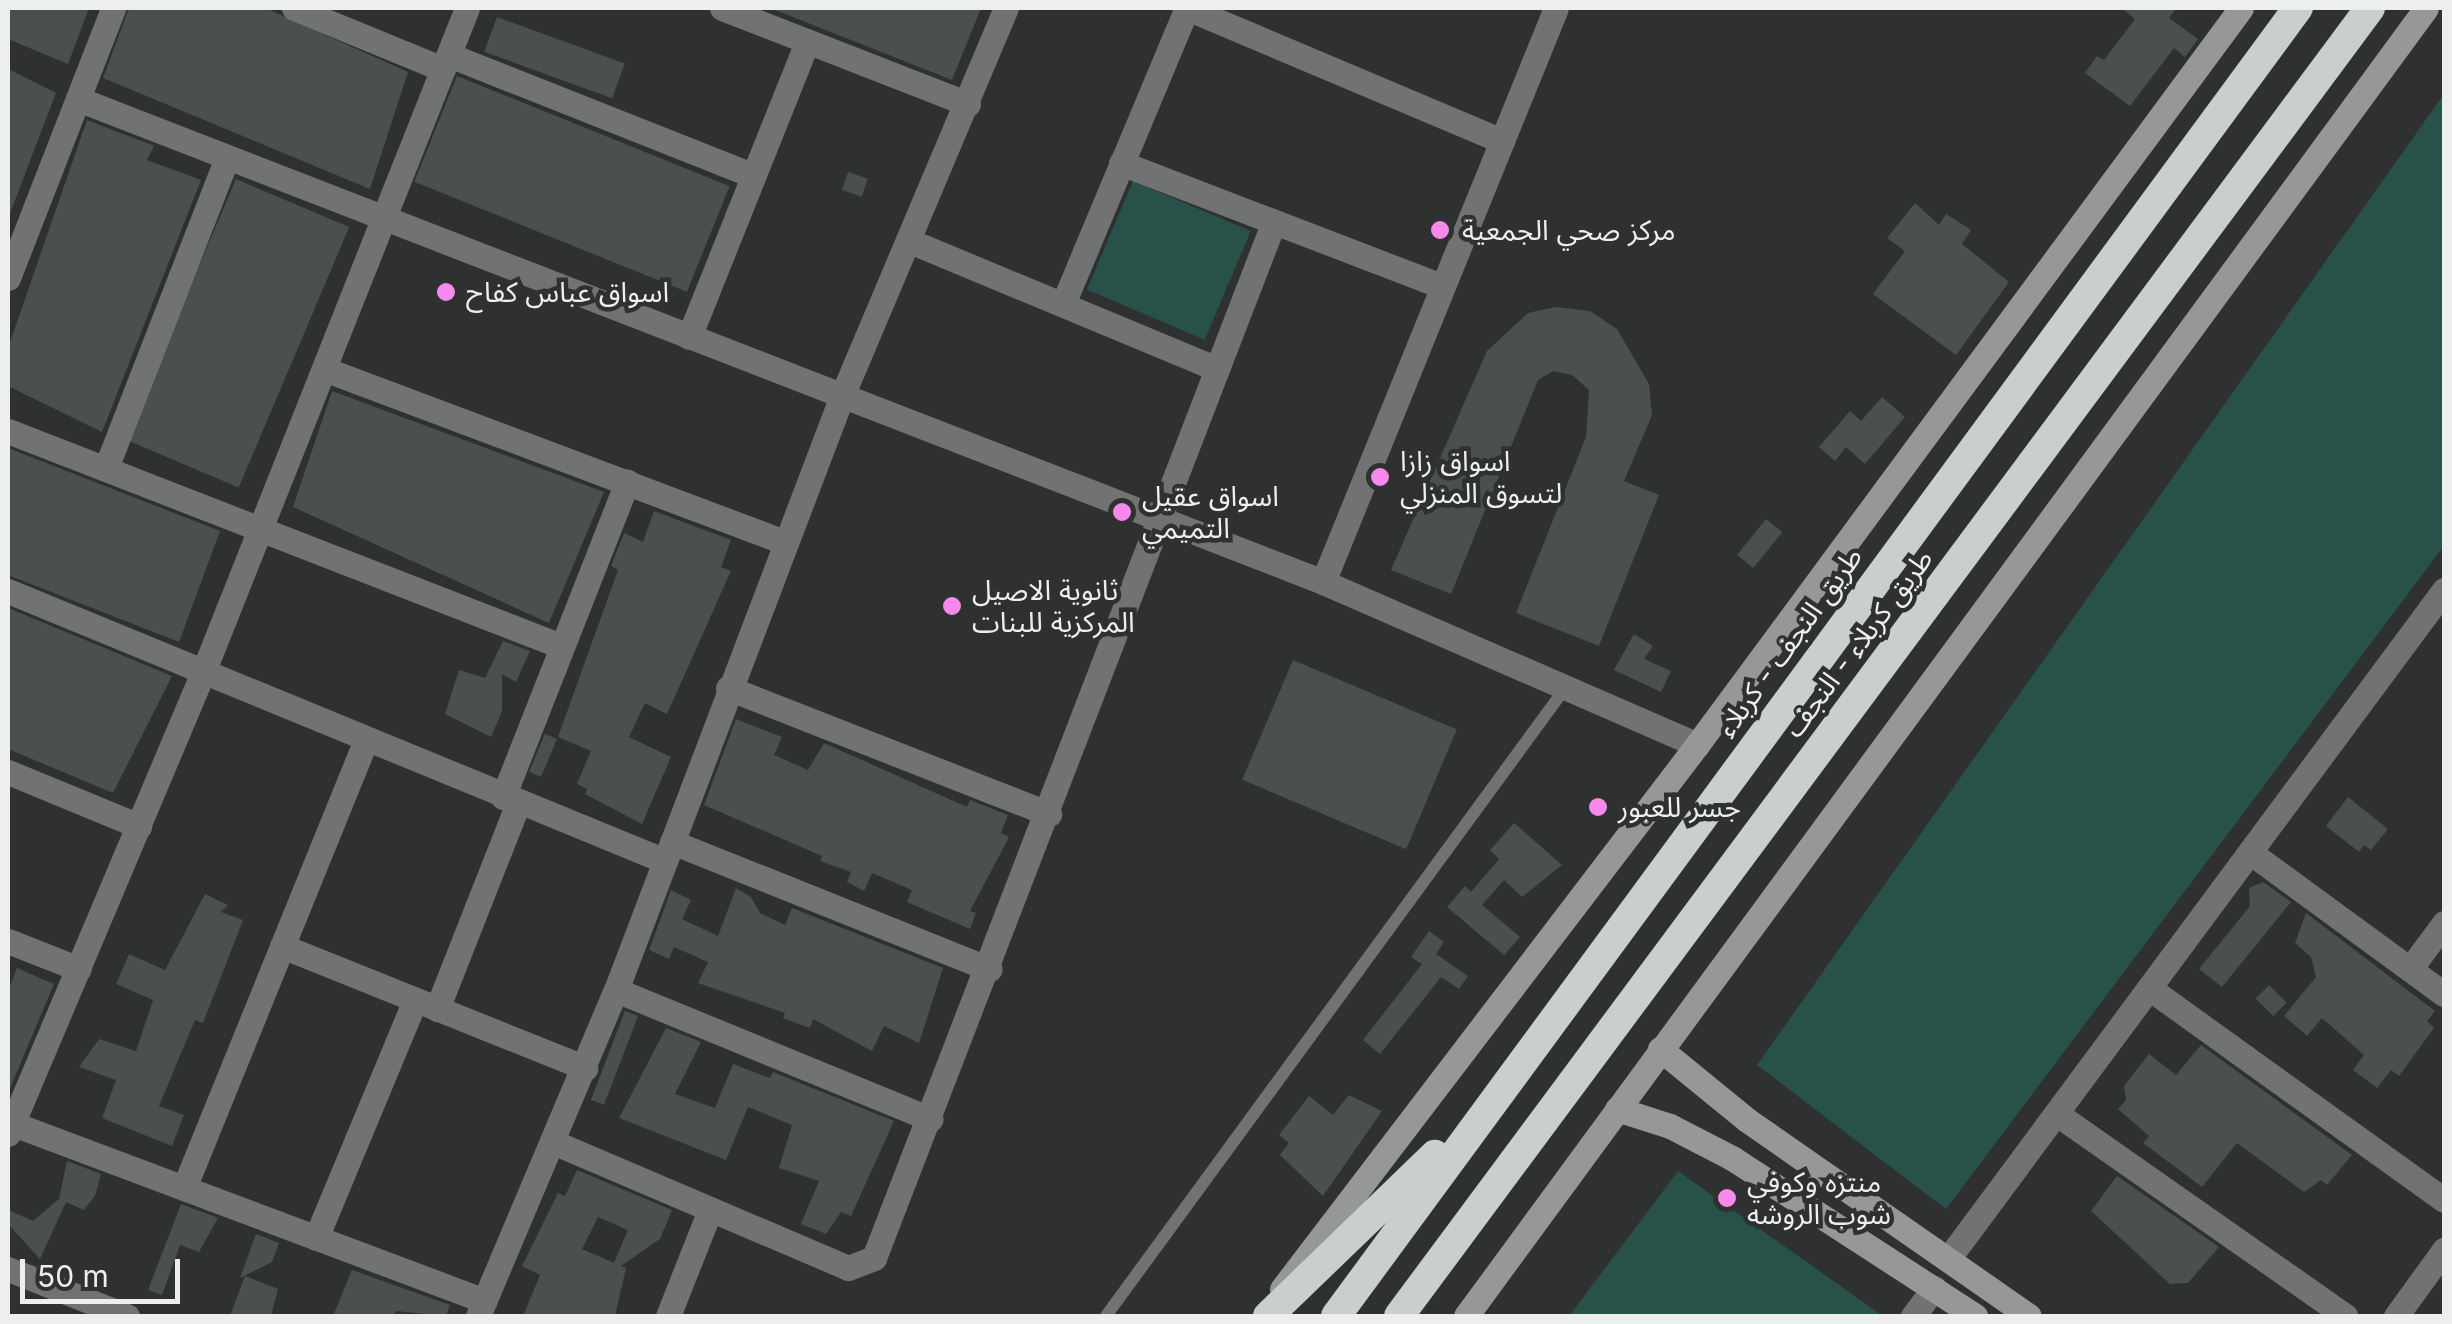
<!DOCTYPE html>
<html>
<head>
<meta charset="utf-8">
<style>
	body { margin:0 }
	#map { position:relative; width:2452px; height:1324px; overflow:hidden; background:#2e3130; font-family:Inter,"Noto Sans Arabic",sans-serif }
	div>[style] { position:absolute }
	.green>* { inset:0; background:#28514a; transform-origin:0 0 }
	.building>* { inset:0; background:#4b4f4e; transform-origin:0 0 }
	.lane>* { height:12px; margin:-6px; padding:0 6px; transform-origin:6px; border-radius:6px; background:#717272 }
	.street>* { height:25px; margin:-12.5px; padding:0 12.5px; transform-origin:12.5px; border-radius:12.5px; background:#717272 }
	.secondary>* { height:25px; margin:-12.5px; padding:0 12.5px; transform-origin:12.5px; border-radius:12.5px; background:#959897 }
	.highway>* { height:30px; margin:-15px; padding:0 15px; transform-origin:15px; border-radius:15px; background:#cacecd }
	.dots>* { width:28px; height:28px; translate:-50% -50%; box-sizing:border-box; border:5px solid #2e3130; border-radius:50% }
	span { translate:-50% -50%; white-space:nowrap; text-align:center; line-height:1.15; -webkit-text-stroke:9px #2e3130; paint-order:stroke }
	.poi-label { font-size:28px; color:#edefef }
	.left { translate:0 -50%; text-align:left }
	.street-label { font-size:28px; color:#edefef }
	.frame { position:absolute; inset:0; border:10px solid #edefef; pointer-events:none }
	.scale { position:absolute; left:20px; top:1259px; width:160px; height:45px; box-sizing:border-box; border:5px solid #edefef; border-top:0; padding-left:12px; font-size:30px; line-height:35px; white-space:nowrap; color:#edefef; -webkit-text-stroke:8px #2e3130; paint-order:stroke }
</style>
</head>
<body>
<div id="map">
	<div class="green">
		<i style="clip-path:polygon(2444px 94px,2444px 546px,1946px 1209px,1757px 1065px)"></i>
		<i style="left:1133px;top:181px;width:128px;height:118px;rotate:23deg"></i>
		<i style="clip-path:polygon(1678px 1171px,1883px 1316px,1569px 1316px)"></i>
	</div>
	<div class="building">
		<i style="clip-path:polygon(8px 8px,89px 8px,68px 64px,8px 39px)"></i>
		<i style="clip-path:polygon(129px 8px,265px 8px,408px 72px,370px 189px,103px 78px)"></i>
		<i style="clip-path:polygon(770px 8px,981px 8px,952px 80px)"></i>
		<i style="clip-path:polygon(2121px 8px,2176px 8px,2169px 18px,2198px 39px,2185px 57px,2174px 48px,2130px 106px,2085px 73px,2097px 56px,2104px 60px,2135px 19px)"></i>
		<i style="left:497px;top:17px;width:136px;height:37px;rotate:20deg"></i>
		<i style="clip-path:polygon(8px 69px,56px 93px,9px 216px,8px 216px)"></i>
		<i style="left:457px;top:76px;width:294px;height:114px;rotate:22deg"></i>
		<i style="clip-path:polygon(87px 120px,154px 146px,147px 160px,201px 180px,102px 432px,8px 386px,8px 348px)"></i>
		<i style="left:848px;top:172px;width:21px;height:19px;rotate:19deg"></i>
		<i style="left:236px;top:179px;width:123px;height:283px;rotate:23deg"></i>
		<i style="clip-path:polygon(1915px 203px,1939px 225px,1946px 214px,1971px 230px,1962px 244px,2009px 282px,1956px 355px,1873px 294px,1905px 251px,1887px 238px)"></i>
		<i style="clip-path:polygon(1555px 307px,1590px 311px,1617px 329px,1649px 384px,1652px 415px,1624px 481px,1659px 495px,1599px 646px,1516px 613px,1586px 437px,1589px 390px,1572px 375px,1553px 371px,1538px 380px,1451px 594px,1391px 570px,1487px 351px,1528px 313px)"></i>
		<i style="clip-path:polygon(332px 391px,604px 492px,549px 623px,293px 507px)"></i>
		<i style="clip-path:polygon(1882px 397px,1905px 417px,1865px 464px,1846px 447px,1835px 461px,1819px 447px,1850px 411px,1861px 421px)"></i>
		<i style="clip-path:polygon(8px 448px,220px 531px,179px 642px,8px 575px)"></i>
		<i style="clip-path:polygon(654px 511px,731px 540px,721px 567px,731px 571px,667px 714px,645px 703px,629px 737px,671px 757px,642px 824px,585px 794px,587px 789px,577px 784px,591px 751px,558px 737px,618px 570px,611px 566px,624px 533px,643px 542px)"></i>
		<i style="left:1766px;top:519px;width:21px;height:46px;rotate:39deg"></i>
		<i style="clip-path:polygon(8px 608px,172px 676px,113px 793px,8px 749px)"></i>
		<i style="clip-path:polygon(1634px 634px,1653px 646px,1644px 659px,1671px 671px,1661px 692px,1614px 670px)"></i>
		<i style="clip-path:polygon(503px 641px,530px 651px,516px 682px,502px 674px,502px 711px,491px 737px,445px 714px,459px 670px,485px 678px)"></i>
		<i style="left:1293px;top:660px;width:178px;height:130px;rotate:23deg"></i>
		<i style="clip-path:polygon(736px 719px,782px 737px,774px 755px,808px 770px,824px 743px,967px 807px,970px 800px,1008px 815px,1001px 833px,1009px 837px,970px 911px,976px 913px,970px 929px,907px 902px,912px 890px,872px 873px,864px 891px,847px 882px,851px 872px,820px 861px,822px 856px,704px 805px)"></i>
		<i style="left:545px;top:734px;width:13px;height:41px;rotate:23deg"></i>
		<i style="clip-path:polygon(2348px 797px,2388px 829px,2371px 850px,2364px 845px,2359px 852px,2326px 826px)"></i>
		<i style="clip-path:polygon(1514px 823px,1562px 865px,1522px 897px,1504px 880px,1482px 905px,1520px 937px,1504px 955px,1447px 907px,1465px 886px,1471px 892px,1499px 859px,1490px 850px)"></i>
		<i style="clip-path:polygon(2263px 882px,2291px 902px,2222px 987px,2199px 969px,2250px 906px,2249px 888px)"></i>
		<i style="clip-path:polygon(736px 888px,751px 897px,760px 913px,785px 925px,792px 908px,943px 968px,919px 1043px,884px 1026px,872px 1051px,813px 1019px,810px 1028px,783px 1018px,785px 1013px,698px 983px,708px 962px,674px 947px,669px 959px,649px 950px,671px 890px,691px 900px,682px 919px,718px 936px)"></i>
		<i style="clip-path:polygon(205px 894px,228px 905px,221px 912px,243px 920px,203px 1023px,195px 1020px,159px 1106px,184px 1115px,172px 1146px,102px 1118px,116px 1080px,79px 1067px,99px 1039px,136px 1051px,153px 1000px,116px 984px,129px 954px,165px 970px)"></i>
		<i style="clip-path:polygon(2306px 913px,2435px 1011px,2427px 1021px,2434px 1028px,2410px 1061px,2399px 1076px,2391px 1070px,2377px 1088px,2353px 1070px,2364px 1055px,2322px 1018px,2307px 1036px,2284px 1016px,2316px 977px,2311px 957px,2295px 943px)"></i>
		<i style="clip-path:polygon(1429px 931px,1444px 942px,1436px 954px,1468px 976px,1459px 989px,1441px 977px,1380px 1054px,1363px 1040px,1422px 964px,1411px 957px)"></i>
		<i style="clip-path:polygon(17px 968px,54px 984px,8px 1093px,8px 992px)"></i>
		<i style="left:2269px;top:985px;width:25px;height:19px;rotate:45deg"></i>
		<i style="left:625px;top:1011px;width:14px;height:95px;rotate:21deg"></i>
		<i style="clip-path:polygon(666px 1028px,701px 1042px,675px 1094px,715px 1108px,733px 1064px,770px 1078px,773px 1072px,894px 1121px,851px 1216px,841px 1212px,826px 1234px,801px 1224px,819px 1181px,779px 1168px,792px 1125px,748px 1107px,726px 1160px,619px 1118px)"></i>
		<i style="clip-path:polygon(2201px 1045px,2352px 1155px,2327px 1185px,2321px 1180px,2304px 1192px,2237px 1143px,2202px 1187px,2143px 1143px,2149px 1136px,2118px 1109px,2126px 1100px,2124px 1086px,2149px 1054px,2176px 1075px)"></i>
		<i style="clip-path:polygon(1349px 1095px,1382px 1111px,1323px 1196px,1280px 1155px,1289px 1143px,1279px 1135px,1309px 1096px,1333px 1115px)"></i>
		<i style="clip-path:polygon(67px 1161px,101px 1174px,95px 1196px,84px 1210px,66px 1202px,40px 1259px,8px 1224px,8px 1210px,33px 1221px,59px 1199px)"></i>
		<i style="clip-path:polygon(evenodd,577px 1170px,672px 1210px,660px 1239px,621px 1266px,626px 1268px,615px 1316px,523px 1316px,540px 1275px,522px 1266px,558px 1193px,565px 1196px,577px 1170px,598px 1217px,628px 1230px,614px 1263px,582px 1249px,598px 1217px)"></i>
		<i style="clip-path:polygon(2117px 1176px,2219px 1247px,2188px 1283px,2170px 1284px,2091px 1211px)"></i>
		<i style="clip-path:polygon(181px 1204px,218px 1218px,199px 1252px,180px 1245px,162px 1295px,148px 1290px)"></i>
		<i style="clip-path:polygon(256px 1234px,279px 1243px,272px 1262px,240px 1278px)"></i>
		<i style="clip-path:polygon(352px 1270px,450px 1305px,446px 1316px,396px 1311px,393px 1316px,333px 1316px)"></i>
		<i style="clip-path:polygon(245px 1276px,278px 1289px,271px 1316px,230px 1316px)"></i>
	</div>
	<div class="lane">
		<i style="left:1106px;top:1316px;width:779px;rotate:-53.82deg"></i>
	</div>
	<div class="street">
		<i style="left:294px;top:8px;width:161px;rotate:22.3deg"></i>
		<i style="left:722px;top:8px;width:264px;rotate:21.3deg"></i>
		<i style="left:1187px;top:8px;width:342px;rotate:22.9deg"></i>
		<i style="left:449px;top:55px;width:326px;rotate:21.6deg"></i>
		<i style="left:78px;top:99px;width:1335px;rotate:21.2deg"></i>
		<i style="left:1323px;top:582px;width:408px;rotate:23.5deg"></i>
		<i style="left:1121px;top:163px;width:344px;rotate:21deg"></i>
		<i style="left:912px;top:242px;width:330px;rotate:22.6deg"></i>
		<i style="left:8px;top:278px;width:290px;rotate:-68.7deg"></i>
		<i style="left:1063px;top:304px;width:321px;rotate:-67.3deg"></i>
		<i style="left:689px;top:337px;width:315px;rotate:-68.2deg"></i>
		<i style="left:324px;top:369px;width:492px;rotate:20.6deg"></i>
		<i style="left:8px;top:431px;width:593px;rotate:21.25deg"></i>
		<i style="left:106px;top:468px;width:333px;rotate:-68.7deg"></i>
		<i style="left:1323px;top:582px;width:619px;rotate:-67.91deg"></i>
		<i style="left:8px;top:591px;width:710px;rotate:22.34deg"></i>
		<i style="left:728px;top:688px;width:345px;rotate:21.4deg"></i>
		<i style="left:8px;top:772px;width:142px;rotate:22.4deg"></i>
		<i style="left:503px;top:797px;width:339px;rotate:-68.5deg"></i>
		<i style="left:672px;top:842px;width:342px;rotate:21.8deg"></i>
		<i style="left:2251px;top:853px;width:239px;rotate:36.2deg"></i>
		<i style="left:8px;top:941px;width:76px;rotate:21.5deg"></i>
		<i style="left:282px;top:946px;width:327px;rotate:21.9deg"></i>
		<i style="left:2410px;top:969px;width:57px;rotate:-53.5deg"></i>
		<i style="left:2149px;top:988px;width:363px;rotate:35.7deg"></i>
		<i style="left:616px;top:990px;width:340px;rotate:22.3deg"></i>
		<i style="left:437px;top:1009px;width:221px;rotate:-68.5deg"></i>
		<i style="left:2057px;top:1114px;width:352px;rotate:35deg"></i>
		<i style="left:8px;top:1122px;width:509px;rotate:20.57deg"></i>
		<i style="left:8px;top:1134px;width:504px;rotate:-67.1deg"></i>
		<i style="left:204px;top:670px;width:712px;rotate:-68.33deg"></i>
		<i style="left:553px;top:1142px;width:321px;rotate:23.1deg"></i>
		<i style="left:848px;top:1268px;width:28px;rotate:-21deg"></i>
		<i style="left:874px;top:1258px;width:1108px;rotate:-68.9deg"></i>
		<i style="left:184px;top:1188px;width:484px;rotate:-67.9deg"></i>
		<i style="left:316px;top:1238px;width:258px;rotate:-67.4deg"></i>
		<i style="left:1948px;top:1259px;width:833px;rotate:-53.45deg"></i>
		<i style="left:8px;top:1269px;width:128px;rotate:21.6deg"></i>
		<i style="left:478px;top:1316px;width:354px;rotate:-67.1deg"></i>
		<i style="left:616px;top:990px;width:636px;rotate:-69.17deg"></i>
		<i style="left:842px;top:396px;width:421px;rotate:-67.1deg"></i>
		<i style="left:668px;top:1316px;width:114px;rotate:-68.4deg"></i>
		<i style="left:1913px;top:1316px;width:35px;rotate:-53deg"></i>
		<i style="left:2396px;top:1316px;width:82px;rotate:-54deg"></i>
	</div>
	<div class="secondary">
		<i style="left:1660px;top:1049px;width:112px;rotate:39.2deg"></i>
		<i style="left:1747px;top:1120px;width:343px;rotate:34.8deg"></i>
		<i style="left:1617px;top:1109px;width:56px;rotate:17.8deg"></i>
		<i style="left:1670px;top:1126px;width:70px;rotate:27.3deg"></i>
		<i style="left:1732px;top:1158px;width:290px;rotate:33deg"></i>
		<i style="left:1282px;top:1289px;width:684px;rotate:-52.66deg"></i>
		<i style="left:1697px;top:745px;width:916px;rotate:-53.57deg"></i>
		<i style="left:1466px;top:1316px;width:1622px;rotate:-53.72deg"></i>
	</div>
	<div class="highway">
		<i style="left:1268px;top:1316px;width:232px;rotate:-44deg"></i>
		<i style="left:1336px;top:1316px;width:1624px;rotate:-53.67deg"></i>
		<i style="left:1399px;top:1316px;width:1629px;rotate:-53.41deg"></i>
	</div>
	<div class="dots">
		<i style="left:1440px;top:230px;background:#f788ec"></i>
		<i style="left:446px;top:292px;background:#f788ec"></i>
		<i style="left:1380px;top:477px;background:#f788ec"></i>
		<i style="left:1122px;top:512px;background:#f788ec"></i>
		<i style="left:952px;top:606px;background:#f788ec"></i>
		<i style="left:1598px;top:807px;background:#f788ec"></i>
		<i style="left:1727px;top:1198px;background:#f788ec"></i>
	</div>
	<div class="poi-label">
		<span class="left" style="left:1462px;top:230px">مركز صحي الجمعية</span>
		<span class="left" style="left:466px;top:292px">اسواق عباس كفاح</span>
		<span class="left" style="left:1400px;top:477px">اسواق زازا<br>لتسوق المنزلي</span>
		<span class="left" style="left:1142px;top:512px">اسواق عقيل<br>التميمي</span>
		<span class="left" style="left:972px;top:606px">ثانوية الاصيل<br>المركزية للبنات</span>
		<span class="left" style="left:1618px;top:807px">جسر للعبور</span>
		<span class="left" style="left:1747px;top:1198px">منتزه وكوفي<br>شوب الروشه</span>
	</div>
	<div class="street-label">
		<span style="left:1789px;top:642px;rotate:-54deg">طريق النجف - کربلاء</span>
		<span style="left:1858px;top:643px;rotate:-53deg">طريق کربلاء - النجف</span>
	</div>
	<div class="frame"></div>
	<div class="scale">50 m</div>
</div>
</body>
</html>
